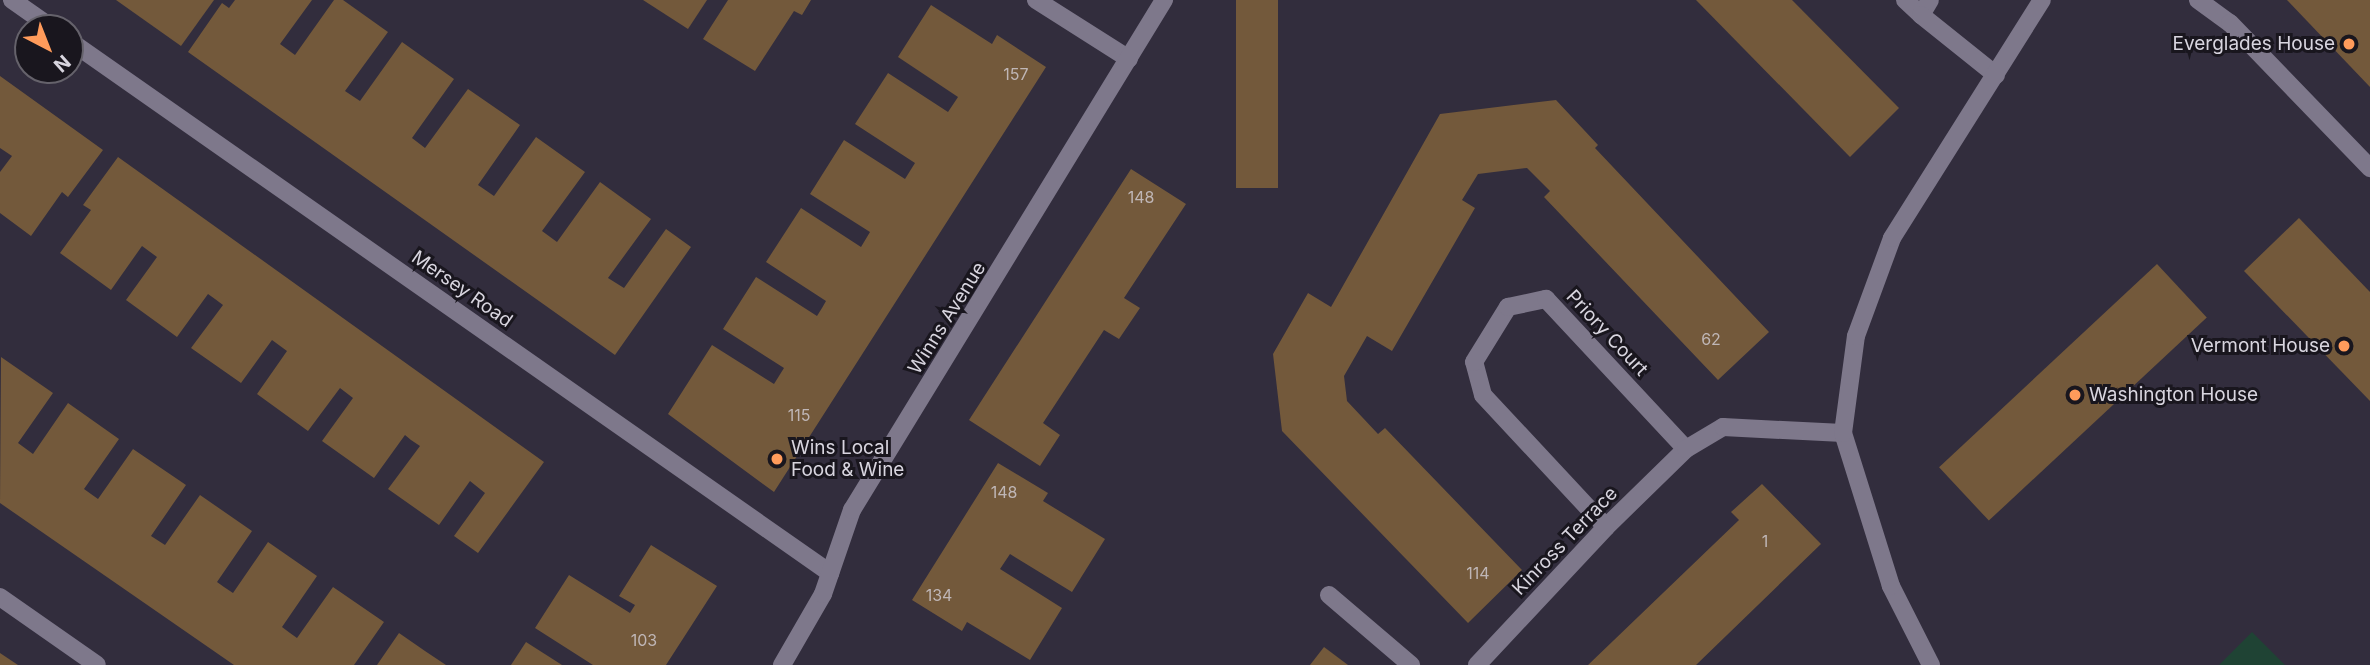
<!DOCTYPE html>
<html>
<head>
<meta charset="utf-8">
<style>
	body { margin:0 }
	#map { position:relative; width:2370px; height:665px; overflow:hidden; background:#322d3d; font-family:Inter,sans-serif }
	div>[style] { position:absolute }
	.green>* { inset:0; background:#1f4334 }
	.building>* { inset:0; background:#73593b; transform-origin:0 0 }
	.minor>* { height:18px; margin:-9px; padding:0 9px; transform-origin:9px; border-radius:9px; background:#7e788b }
	.dots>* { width:19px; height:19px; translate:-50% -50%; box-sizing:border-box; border:4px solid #19161e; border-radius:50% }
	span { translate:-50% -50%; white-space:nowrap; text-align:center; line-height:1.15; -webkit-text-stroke:6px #19161e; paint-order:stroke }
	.number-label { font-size:16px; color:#bfb6b6 }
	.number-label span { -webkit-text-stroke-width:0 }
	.poi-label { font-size:19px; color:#d8d5df }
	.right { translate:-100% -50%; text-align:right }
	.left { translate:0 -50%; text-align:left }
	.street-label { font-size:19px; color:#d8d5df }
	.north { position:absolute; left:14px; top:14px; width:70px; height:70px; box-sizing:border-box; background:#19161e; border:2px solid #65626b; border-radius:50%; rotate:138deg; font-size:19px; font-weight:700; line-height:28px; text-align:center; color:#d8d5df }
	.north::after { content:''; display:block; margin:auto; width:24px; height:32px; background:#ff9b5b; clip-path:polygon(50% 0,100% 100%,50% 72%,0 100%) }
</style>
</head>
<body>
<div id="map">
	<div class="green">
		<i style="clip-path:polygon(2252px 632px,2285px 665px,2219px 665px)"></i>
	</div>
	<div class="building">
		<i style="clip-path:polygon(116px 0,214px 0,181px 46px)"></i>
		<i style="clip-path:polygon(235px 0,312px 0,280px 44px,295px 55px,334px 0,343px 0,388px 32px,345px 91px,360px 101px,402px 42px,454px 79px,412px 138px,425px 148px,468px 89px,520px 125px,478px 185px,494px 196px,536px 137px,585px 172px,542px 231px,557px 242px,600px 182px,651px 219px,608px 278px,624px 288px,666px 229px,691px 247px,615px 355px,188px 52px,222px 3px,229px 8px)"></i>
		<i style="clip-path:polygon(643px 0,707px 0,688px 29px)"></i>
		<i style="clip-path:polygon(728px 0,811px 0,802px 15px,794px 11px,755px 71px,703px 39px)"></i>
		<i style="left:1236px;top:0;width:42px;height:188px"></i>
		<i style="clip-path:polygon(1696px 0,1792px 0,1899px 108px,1850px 157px)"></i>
		<i style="clip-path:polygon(2287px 0,2370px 0,2370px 87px)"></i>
		<i style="clip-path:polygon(931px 5px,992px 44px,997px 35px,1046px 67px,774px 492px,668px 414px,712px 345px,774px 384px,784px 368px,723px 329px,756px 277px,817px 316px,822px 308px,826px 301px,766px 262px,801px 208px,861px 247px,870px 232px,810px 194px,844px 140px,905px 179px,915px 163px,855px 124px,888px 73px,948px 112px,958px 97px,898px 57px)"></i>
		<i style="clip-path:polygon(0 76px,103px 150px,68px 197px,62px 192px,31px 236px,0 213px,0 172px,12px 156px,0 148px)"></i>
		<i style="clip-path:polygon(1556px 100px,1598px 145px,1595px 148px,1769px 332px,1718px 380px,1544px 197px,1550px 191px,1527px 168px,1478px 174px,1462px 200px,1475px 208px,1392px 351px,1367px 336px,1344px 376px,1347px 401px,1378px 434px,1385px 428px,1522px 570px,1468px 623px,1282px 431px,1273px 354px,1308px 293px,1331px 307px,1440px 114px)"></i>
		<i style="clip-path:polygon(118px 157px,544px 462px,478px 553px,454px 536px,485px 493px,470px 481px,439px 525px,388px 489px,420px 446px,411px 440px,405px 435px,374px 478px,322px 441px,353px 398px,340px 388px,308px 431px,257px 394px,287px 351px,272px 340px,241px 383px,191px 348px,223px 305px,215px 299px,208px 294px,177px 337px,126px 300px,157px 257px,142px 246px,111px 290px,60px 253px,91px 210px,83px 205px)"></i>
		<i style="clip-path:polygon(1131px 169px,1186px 204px,1124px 298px,1140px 308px,1119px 339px,1104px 330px,1043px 423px,1060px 435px,1040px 466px,969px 420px)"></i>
		<i style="clip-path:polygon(2299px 218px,2370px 292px,2370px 401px,2244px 271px)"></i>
		<i style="left:2157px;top:264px;width:73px;height:298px;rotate:47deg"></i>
		<i style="clip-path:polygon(1px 357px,53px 393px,18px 443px,33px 454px,68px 403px,119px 439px,84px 489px,98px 499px,133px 449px,186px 485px,151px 536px,165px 545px,200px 495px,252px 531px,217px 582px,224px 587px,233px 593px,268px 542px,317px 576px,282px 627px,290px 633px,297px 638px,333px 587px,384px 622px,354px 665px,234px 665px,0 503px)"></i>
		<i style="clip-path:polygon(998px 463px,1048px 493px,1043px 501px,1105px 539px,1072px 592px,1010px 554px,1000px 569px,1062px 608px,1030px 660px,967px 622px,962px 631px,912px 600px)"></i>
		<i style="clip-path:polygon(1762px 484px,1821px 544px,1696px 665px,1588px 665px,1739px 520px,1731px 512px)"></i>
		<i style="clip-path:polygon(651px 545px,717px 586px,666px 665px,593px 665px,535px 628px,569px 575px,630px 613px,635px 605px,619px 596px)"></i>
		<i style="clip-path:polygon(399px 633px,425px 651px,446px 665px,377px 665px)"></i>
		<i style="clip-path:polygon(526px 642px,562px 665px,511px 665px)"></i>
		<i style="clip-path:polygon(1324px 647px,1348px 665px,1310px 665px)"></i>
		<i style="clip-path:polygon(0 653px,18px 665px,0 665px)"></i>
	</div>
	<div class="minor">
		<i style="left:12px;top:0;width:49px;rotate:35deg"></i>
		<i style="left:1036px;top:0;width:110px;rotate:32.4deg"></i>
		<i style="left:1905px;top:0;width:22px;rotate:43deg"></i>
		<i style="left:1921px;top:15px;width:17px;rotate:-59deg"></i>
		<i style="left:2198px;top:0;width:39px;rotate:36deg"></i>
		<i style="left:2230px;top:23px;width:202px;rotate:46deg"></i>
		<i style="left:1921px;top:15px;width:96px;rotate:38.7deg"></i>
		<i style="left:70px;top:41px;width:928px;rotate:34.99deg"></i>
		<i style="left:1606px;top:527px;width:180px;rotate:-133deg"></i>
		<i style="left:1483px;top:395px;width:34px;rotate:-105deg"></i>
		<i style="left:1474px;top:362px;width:65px;rotate:-58.3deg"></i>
		<i style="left:1508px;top:307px;width:39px;rotate:-12deg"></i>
		<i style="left:1546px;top:299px;width:205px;rotate:47deg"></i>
		<i style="left:1329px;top:595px;width:108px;rotate:40.5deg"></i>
		<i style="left:0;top:597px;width:118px;rotate:35deg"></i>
		<i style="left:782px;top:665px;width:82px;rotate:-60deg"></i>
		<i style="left:823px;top:594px;width:89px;rotate:-71deg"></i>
		<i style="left:852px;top:510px;width:598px;rotate:-58.54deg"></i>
		<i style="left:1477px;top:665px;width:189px;rotate:-46.9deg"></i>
		<i style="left:1606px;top:527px;width:112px;rotate:-44.3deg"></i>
		<i style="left:1686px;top:449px;width:43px;rotate:-30.7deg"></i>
		<i style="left:1723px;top:427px;width:120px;rotate:2.9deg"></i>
		<i style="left:1931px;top:665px;width:89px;rotate:-116.9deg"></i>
		<i style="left:1891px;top:586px;width:160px;rotate:-107.4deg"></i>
		<i style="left:1843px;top:433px;width:98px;rotate:-82.4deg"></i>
		<i style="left:1856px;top:336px;width:104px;rotate:-69.8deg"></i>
		<i style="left:1892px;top:238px;width:281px;rotate:-57.8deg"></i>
	</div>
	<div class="dots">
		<i style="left:2349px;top:44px;background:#ff9b5b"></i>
		<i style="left:2344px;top:346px;background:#ff9b5b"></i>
		<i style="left:2075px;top:395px;background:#ff9b5b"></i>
		<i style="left:777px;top:459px;background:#ff9b5b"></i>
	</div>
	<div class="number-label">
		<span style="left:1016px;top:74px">157</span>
		<span style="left:1141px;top:197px">148</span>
		<span style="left:1711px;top:339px">62</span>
		<span style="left:799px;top:415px">115</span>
		<span style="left:1004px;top:492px">148</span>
		<span style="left:1765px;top:541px">1</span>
		<span style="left:1478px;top:573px">114</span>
		<span style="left:939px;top:595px">134</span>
		<span style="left:644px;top:640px">103</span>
	</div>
	<div class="poi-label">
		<span class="right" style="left:2335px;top:44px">Everglades House</span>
		<span class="right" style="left:2330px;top:346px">Vermont House</span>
		<span class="left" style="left:2089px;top:395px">Washington House</span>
		<span class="left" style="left:791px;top:459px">Wins Local<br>Food &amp; Wine</span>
	</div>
	<div class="street-label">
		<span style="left:462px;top:289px;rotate:35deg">Mersey Road</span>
		<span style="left:947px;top:318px;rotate:-58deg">Winns Avenue</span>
		<span style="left:1607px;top:333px;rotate:47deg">Priory Court</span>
		<span style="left:1565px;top:541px;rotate:-46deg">Kinross Terrace</span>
	</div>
	<div class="north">N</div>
</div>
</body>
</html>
